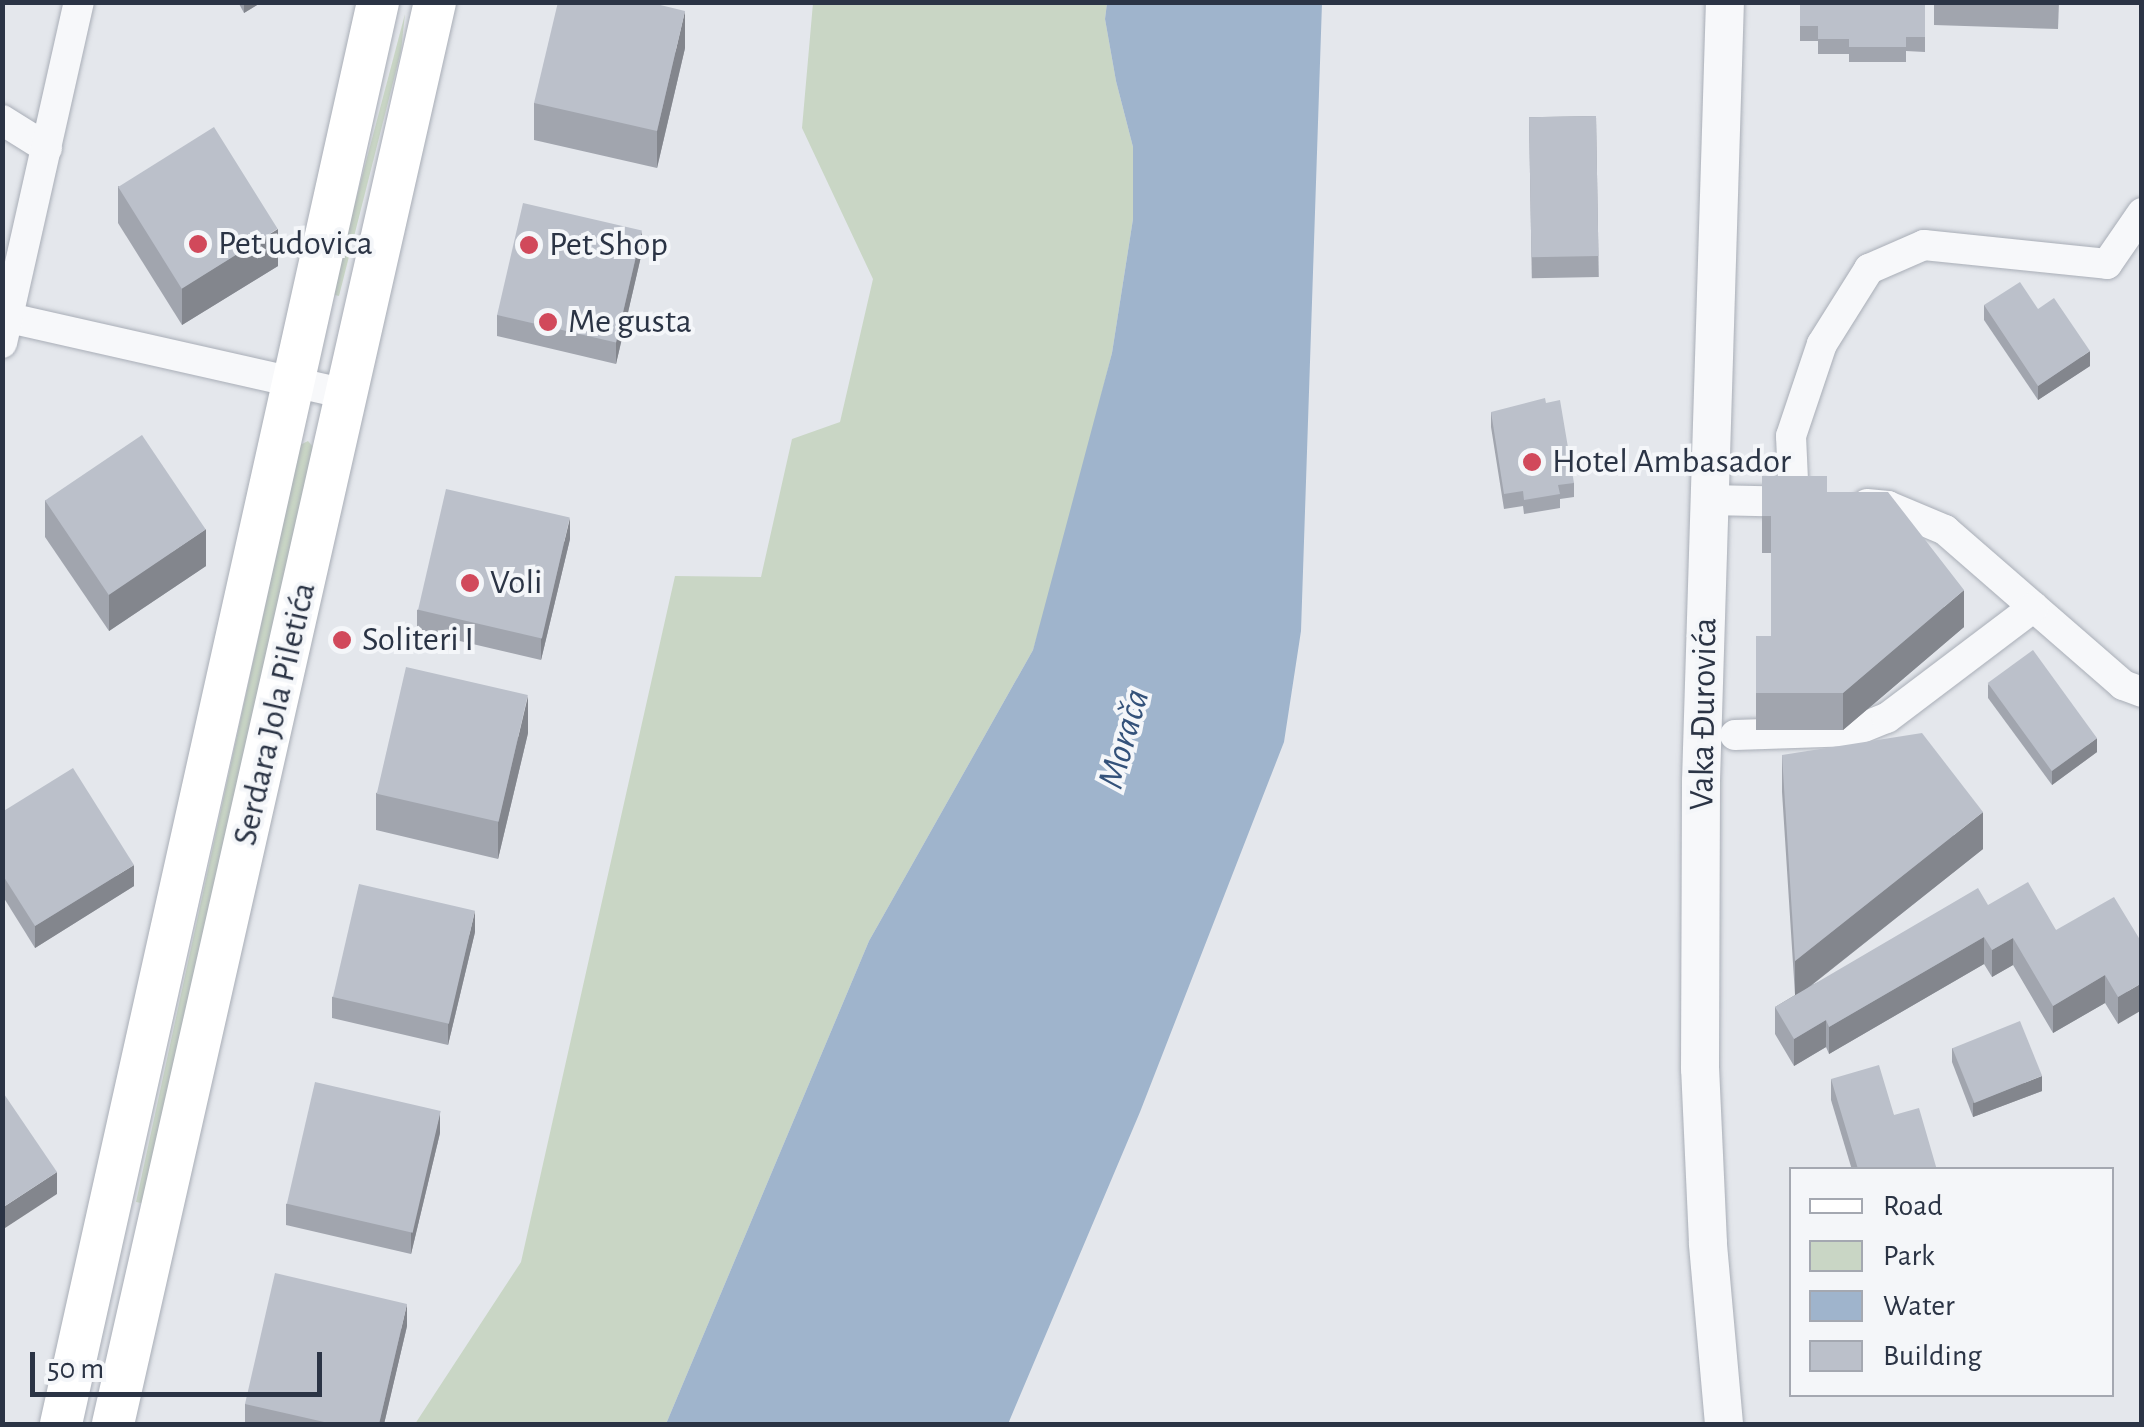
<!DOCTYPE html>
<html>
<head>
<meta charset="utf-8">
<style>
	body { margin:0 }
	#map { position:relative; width:2144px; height:1427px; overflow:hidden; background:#e4e7ec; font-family:"Alegreya Sans",sans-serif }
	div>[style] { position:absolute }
	.green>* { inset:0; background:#c9d6c5 }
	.water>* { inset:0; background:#9fb4cc }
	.roads { filter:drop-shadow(0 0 2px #a9aeb7) drop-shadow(0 0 2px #a9aeb7) }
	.minor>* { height:30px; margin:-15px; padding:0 15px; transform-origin:15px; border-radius:15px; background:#f7f8fa }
	.tertiary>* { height:38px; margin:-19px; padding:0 19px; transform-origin:19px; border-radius:19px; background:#f7f8fa }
	.secondary>* { height:42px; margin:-21px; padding:0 21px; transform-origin:21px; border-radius:21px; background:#fff }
	.wall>* { inset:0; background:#a1a5ae; transform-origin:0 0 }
	.shaded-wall>* { inset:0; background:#83868d }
	.building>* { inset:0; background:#bbc0ca; transform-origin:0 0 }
	.dots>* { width:28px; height:28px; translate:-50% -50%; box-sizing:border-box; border:5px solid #f4f6f9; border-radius:50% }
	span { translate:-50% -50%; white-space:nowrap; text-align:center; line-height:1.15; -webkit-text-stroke:8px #f4f6f9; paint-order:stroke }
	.poi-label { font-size:35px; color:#2b3445 }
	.left { translate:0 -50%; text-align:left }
	.street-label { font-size:35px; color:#2b3445 }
	.water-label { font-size:38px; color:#34527a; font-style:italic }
	.frame { position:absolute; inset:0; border:5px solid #2b3445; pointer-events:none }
	.legend { position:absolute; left:1789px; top:1167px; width:325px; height:230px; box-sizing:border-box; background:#f4f6f9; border:2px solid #a4a8b1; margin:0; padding:12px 18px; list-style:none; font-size:30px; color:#2b3445 }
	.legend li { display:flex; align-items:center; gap:20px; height:50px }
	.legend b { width:50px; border:2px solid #a4a8b1 }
	.scale { position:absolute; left:30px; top:1352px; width:292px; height:45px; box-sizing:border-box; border:5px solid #2b3445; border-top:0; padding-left:12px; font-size:30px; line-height:35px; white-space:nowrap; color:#2b3445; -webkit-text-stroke:8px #f4f6f9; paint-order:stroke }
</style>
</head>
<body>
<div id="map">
	<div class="green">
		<i style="clip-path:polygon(813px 3px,1107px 3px,1105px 19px,1116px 81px,1133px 147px,1133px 219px,1112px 353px,1056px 575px,1033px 650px,869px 941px,666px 1424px,415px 1424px,521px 1262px,675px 576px,761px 577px,792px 439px,840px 422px,873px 279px,802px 128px)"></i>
		<i style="clip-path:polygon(405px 14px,401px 51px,339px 296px,331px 294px)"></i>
		<i style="clip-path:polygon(308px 441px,313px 447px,150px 1205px,136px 1202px,300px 445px)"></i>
	</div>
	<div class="water">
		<i style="clip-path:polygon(1107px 3px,1322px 3px,1301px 631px,1284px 742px,1140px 1112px,1008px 1424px,666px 1424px,869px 941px,1033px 650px,1112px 353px,1133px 219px,1133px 147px,1116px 81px,1105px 19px)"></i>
	</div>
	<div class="roads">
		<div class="minor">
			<i style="left:2px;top:120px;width:53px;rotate:31.9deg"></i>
			<i style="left:9px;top:318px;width:345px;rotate:12.7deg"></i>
			<i style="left:2px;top:343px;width:350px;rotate:-77.3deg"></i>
			<i style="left:1709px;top:500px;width:92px;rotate:1.2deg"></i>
			<i style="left:1794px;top:502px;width:66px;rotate:-92.6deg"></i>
			<i style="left:1791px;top:436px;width:97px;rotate:-71.4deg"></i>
			<i style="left:1822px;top:344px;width:89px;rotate:-57.9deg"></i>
			<i style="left:1869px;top:269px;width:60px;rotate:-23.6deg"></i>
			<i style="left:1924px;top:245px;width:184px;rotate:5.9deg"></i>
			<i style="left:2107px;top:264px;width:62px;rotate:-55.5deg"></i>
			<i style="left:1867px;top:504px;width:21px;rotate:5deg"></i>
			<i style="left:1888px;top:506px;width:62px;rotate:22.8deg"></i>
			<i style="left:1945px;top:530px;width:236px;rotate:41deg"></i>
			<i style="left:2123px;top:685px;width:20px;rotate:20deg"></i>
			<i style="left:1735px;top:735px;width:119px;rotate:-1.9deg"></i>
			<i style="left:1854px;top:731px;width:35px;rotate:-22deg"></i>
			<i style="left:1887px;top:718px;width:184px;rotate:-37.1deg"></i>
		</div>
		<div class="tertiary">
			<i style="left:1724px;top:1424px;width:182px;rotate:-95.1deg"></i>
			<i style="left:1708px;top:1243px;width:174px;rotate:-92.6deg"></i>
			<i style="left:1700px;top:1069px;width:288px;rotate:-89.8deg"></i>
			<i style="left:1701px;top:781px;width:779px;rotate:-88.24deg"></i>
		</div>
		<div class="secondary">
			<i style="left:61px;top:1424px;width:1457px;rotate:-77.43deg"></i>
			<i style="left:113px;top:1424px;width:1458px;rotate:-77.24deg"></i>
		</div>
	</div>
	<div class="wall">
		<i style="clip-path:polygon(238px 2px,262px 2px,244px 13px)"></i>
		<i style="clip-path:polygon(1800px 2px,1925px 2px,1925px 52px,1906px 51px,1906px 62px,1849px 62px,1849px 54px,1818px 54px,1818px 41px,1800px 41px)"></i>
		<i style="clip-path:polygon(1934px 2px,2059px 2px,2058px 29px,1934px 25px)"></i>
		<i style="clip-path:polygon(685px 48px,657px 168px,534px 140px,534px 103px)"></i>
		<i style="left:1596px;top:116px;width:161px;height:67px;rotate:89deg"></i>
		<i style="clip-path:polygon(118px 186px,278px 266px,182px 325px,118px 223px)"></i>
		<i style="clip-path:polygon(642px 252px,616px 364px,497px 336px,497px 315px)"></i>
		<i style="clip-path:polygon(1984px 305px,2038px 309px,2090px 366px,2038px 400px,1984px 320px)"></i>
		<i style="clip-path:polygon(1491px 412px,1574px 483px,1574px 497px,1560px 499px,1560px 508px,1524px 514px,1523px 506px,1504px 509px,1491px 427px)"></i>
		<i style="clip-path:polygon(1762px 476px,1827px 492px,1964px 627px,1843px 730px,1756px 730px,1756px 636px,1771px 636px,1771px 553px,1762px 553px)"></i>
		<i style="clip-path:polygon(45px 500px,206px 566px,109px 631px,45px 537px)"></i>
		<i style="clip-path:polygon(570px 539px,541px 660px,417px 631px,417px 610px)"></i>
		<i style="clip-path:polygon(1988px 684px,2097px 752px,2052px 785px,1988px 698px)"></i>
		<i style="clip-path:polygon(528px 733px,498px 859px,376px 830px,376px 793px)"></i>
		<i style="clip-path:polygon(1782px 755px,1983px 849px,1812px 985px,1988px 905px,2056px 930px,2142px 943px,2118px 1024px,2105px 1003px,2053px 1033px,2013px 965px,1992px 977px,1984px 964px,1829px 1054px,1826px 1047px,1794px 1066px,1775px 1034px,1775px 1007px,1795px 995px,1782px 792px)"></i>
		<i style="clip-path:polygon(2px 812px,134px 886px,35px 948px,2px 895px)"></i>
		<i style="clip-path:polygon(475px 932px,448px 1045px,332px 1018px,332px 997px)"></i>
		<i style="clip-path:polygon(1952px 1048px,2042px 1091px,1973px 1117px,1952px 1062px)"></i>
		<i style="clip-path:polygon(1831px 1079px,1894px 1115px,1937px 1170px,1852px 1170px,1831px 1100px)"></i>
		<i style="clip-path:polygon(440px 1133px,411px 1254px,286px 1225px,286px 1204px)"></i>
		<i style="clip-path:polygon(407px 1326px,384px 1424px,245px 1424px,245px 1404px)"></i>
	</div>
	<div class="shaded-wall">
		<i style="clip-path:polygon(244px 2px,262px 2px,244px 13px)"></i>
		<i style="clip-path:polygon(685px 11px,685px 48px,657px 168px,657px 131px)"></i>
		<i style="clip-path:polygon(278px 229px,278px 266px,182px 325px,182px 288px)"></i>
		<i style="clip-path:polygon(642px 231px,642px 252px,616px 364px,616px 343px)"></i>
		<i style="clip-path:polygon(2090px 351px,2090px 366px,2038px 400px,2038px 386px)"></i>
		<i style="clip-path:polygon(570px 518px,570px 539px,541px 660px,541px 639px)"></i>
		<i style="clip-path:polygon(206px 529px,206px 566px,109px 631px,109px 594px)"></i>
		<i style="clip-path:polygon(1964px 590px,1964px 627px,1843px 730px,1843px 693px)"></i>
		<i style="clip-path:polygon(528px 696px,528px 733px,498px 859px,498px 822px)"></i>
		<i style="clip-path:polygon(2097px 738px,2097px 752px,2052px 785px,2052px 771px)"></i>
		<i style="clip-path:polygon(1983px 812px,1983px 849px,1795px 998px,1795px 961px)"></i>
		<i style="clip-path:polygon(134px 865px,134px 886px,35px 948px,35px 926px)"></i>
		<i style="clip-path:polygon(475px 911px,475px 932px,448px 1045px,448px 1024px)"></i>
		<i style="clip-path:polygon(1984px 937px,1984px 964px,1829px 1054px,1829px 1027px)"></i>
		<i style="clip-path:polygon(2013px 938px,2013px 965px,1992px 977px,1992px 950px)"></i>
		<i style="clip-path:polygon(2105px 975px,2105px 1003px,2053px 1033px,2053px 1006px)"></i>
		<i style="clip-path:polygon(2142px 983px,2142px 1010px,2118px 1024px,2118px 997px)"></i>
		<i style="clip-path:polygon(1826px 1020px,1826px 1047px,1794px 1066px,1794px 1039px)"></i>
		<i style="clip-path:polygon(2042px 1076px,2042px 1091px,1973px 1117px,1973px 1103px)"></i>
		<i style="clip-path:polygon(440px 1112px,440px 1133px,411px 1254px,411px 1233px)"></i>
		<i style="clip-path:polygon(57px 1172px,57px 1194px,2px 1230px,2px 1208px)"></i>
		<i style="clip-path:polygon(407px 1304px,407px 1326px,384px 1424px,379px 1424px)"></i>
	</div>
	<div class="building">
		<i style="clip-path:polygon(558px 2px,648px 2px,685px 11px,657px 131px,534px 103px)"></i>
		<i style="clip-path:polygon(1800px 2px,1925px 2px,1925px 37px,1906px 37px,1906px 47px,1849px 47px,1849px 39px,1818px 39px,1818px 26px,1800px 26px)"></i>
		<i style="left:1596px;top:116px;width:140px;height:67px;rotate:89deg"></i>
		<i style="left:214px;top:127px;width:120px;height:113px;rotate:58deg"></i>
		<i style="left:523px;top:203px;width:122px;height:115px;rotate:13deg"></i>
		<i style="clip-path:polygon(2020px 282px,2038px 309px,2054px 298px,2090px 351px,2038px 386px,1984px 305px)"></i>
		<i style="clip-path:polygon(1545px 398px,1546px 403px,1560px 400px,1574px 483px,1558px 485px,1560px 494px,1524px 500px,1523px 491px,1504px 494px,1491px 412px)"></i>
		<i style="left:142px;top:435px;width:114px;height:117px;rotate:56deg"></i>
		<i style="clip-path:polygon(1762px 476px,1827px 476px,1827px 492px,1888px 492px,1964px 590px,1843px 693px,1756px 693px,1756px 636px,1771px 636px,1771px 516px,1762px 516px)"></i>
		<i style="left:446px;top:489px;width:127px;height:124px;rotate:13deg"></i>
		<i style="left:2033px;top:650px;width:109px;height:56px;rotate:54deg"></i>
		<i style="left:406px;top:667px;width:125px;height:130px;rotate:13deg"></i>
		<i style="clip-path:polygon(1922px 733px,1983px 812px,1795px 961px,1782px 755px)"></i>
		<i style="clip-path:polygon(73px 768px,134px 865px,35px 926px,2px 874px,2px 812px)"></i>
		<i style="clip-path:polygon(2028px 882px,2056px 930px,2114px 897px,2142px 943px,2142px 983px,2118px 997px,2105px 975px,2053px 1006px,2013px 938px,1992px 950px,1984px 937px,1829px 1027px,1826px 1020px,1794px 1039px,1775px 1007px,1978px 888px,1988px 905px)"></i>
		<i style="left:359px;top:884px;width:119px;height:116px;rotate:13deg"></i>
		<i style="left:2020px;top:1021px;width:59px;height:73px;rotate:68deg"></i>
		<i style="clip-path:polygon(1879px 1065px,1894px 1115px,1919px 1108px,1937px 1170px,1866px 1170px,1865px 1167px,1858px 1169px,1831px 1079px)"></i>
		<i style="left:315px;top:1082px;width:129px;height:125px;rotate:13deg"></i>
		<i style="clip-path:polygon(2px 1091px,57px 1172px,2px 1208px)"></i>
		<i style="clip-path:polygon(275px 1273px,407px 1304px,379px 1424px,333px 1424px,245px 1404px)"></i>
	</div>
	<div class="dots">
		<i style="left:198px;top:244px;background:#d1495b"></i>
		<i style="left:529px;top:245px;background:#d1495b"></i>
		<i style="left:548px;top:322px;background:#d1495b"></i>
		<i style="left:1532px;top:462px;background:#d1495b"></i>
		<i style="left:470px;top:583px;background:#d1495b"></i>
		<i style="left:342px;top:640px;background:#d1495b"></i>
	</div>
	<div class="poi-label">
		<span class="left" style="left:218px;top:244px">Pet udovica</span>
		<span class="left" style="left:549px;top:245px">Pet Shop</span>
		<span class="left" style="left:568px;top:322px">Me gusta</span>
		<span class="left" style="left:1552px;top:462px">Hotel Ambasador</span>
		<span class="left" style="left:490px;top:583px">Voli</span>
		<span class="left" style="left:362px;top:640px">Soliteri I</span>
	</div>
	<div class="street-label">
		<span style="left:275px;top:714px;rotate:-77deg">Serdara Jola Piletića</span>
		<span style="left:1704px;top:714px;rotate:-89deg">Vaka Đurovića</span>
	</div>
	<div class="water-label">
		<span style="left:1125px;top:739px;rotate:-74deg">Morača</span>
	</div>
	<div class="frame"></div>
	<ul class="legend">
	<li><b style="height:12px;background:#fff"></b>Road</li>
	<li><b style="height:28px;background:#c9d6c5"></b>Park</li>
	<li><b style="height:28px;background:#9fb4cc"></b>Water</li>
	<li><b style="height:28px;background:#bbc0ca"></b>Building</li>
	</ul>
	<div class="scale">50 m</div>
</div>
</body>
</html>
